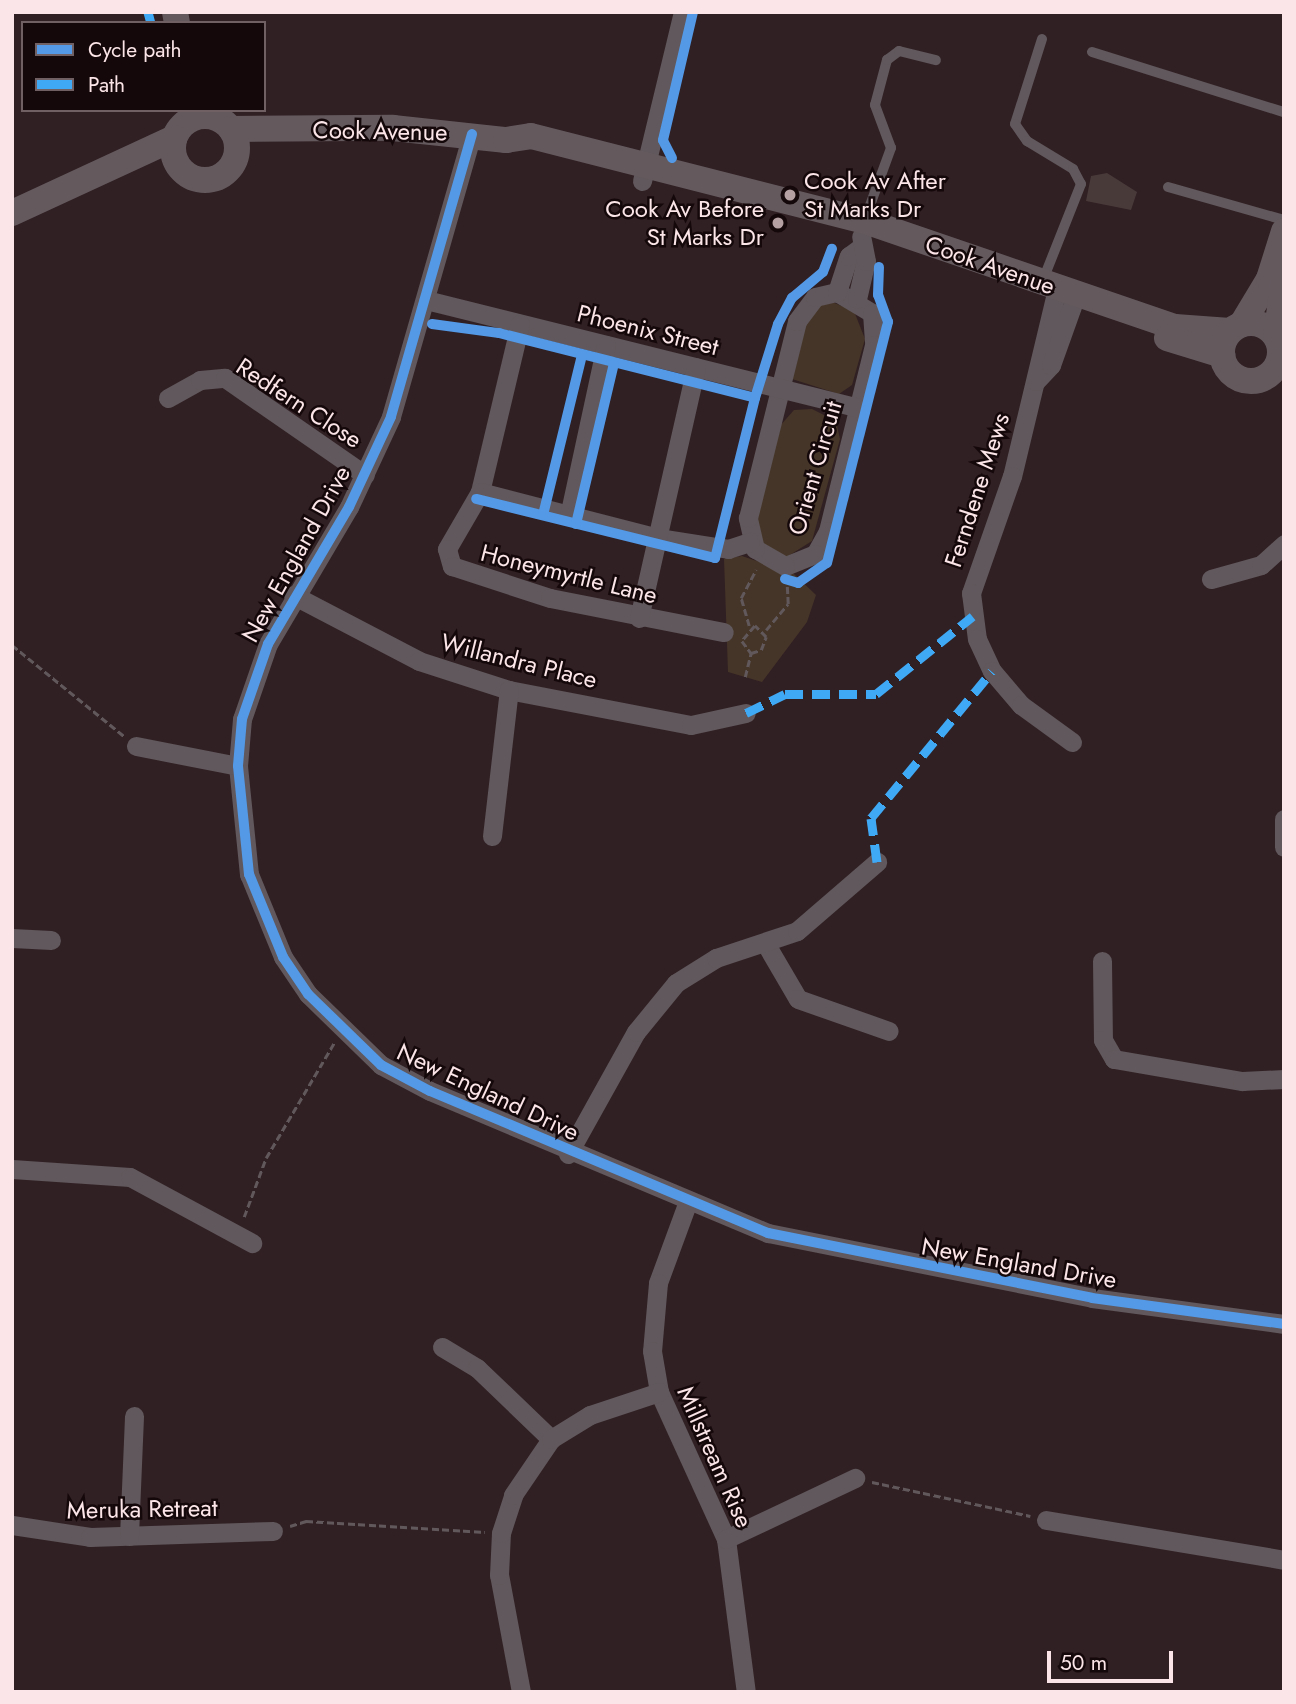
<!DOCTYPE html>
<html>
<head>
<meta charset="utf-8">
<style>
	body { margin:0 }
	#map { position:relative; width:1296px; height:1704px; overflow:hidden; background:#301f23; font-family:Jost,sans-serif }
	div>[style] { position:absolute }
	.green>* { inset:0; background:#453528 }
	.building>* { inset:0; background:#493a3a }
	.path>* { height:2.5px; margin-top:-1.25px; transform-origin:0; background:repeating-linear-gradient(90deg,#61585b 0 7px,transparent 0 10.5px) }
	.lane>* { height:10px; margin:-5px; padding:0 5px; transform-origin:5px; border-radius:5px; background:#60585c }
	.street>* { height:19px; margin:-9.5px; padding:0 9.5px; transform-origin:9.5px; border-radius:9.5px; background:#60585c }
	.secondary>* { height:26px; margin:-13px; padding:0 13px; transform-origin:13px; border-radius:13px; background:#645a5e }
	.secondary>.ring { margin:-13px; padding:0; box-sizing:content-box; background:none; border:26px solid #645a5e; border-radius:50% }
	.quiet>* { height:9px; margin-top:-4.5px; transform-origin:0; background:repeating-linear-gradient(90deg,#3fa9f5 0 18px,transparent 0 27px) }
	.cycleway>* { height:10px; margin:-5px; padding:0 5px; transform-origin:5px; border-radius:5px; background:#5399e6 }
	.dots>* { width:19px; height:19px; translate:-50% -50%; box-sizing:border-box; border:4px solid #15080a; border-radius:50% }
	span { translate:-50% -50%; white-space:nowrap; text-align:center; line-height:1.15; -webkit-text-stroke:5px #15080a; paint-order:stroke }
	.street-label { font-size:24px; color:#fbe5e8 }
	.poi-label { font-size:24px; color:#fbe5e8 }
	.left { translate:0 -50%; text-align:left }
	.right { translate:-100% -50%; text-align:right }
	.frame { position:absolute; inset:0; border:14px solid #fbe5e8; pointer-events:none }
	.legend { position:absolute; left:21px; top:21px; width:245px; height:91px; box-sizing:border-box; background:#15080a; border:2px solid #716063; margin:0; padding:9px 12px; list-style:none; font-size:21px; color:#fbe5e8 }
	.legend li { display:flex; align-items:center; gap:14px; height:35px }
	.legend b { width:35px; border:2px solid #716063 }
	.scale { position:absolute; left:1047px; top:1651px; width:126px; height:32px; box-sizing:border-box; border:4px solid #fbe5e8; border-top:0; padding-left:9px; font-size:21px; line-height:24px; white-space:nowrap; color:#fbe5e8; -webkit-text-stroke:5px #15080a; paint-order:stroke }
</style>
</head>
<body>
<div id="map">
	<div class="green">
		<i style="clip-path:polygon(832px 302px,854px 311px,865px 339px,852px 385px,839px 394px,792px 379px,798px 330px,816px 307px)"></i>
		<i style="clip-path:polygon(812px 409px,836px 421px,840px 439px,812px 541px,785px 558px,761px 549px,754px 522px,779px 427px,794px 410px)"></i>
		<i style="clip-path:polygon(742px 556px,794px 574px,816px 595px,807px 622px,762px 682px,728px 672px,724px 559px)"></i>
	</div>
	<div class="building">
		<i style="clip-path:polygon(1107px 173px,1137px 192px,1131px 210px,1086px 201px,1091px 176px)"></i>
	</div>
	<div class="path">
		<i style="left:749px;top:626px;width:29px;rotate:-106deg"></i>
		<i style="left:741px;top:598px;width:32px;rotate:-62deg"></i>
		<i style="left:766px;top:630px;width:34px;rotate:-50deg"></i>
		<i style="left:788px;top:604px;width:21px;rotate:-93deg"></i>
		<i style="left:12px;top:645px;width:144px;rotate:39.1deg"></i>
		<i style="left:745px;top:677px;width:25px;rotate:-76deg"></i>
		<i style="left:751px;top:653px;width:10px;rotate:-17deg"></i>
		<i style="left:761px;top:650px;width:14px;rotate:-69deg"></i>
		<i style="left:766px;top:637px;width:16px;rotate:-135deg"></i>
		<i style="left:755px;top:626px;width:20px;rotate:131deg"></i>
		<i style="left:742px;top:641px;width:15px;rotate:53deg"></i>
		<i style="left:244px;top:1217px;width:63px;rotate:-69.6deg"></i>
		<i style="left:266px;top:1158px;width:134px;rotate:-59.4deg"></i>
		<i style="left:872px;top:1482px;width:162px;rotate:12.1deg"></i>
		<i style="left:290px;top:1526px;width:17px;rotate:-17deg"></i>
		<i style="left:306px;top:1521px;width:179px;rotate:3.5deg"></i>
	</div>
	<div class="lane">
		<i style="left:1042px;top:39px;width:89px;rotate:107.6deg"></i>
		<i style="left:1015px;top:124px;width:21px;rotate:55deg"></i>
		<i style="left:1027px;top:141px;width:54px;rotate:31.3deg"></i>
		<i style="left:1073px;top:169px;width:17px;rotate:62deg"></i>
		<i style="left:1081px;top:184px;width:103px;rotate:111.6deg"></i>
		<i style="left:1092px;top:52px;width:201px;rotate:17.4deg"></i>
		<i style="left:1168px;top:187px;width:121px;rotate:15.9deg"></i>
		<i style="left:865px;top:219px;width:76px;rotate:-69.9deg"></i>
		<i style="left:891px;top:148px;width:46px;rotate:-110.4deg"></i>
		<i style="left:875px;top:105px;width:47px;rotate:-75.1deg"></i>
		<i style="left:887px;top:60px;width:15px;rotate:-37deg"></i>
		<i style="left:899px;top:51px;width:38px;rotate:14deg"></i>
	</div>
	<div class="street">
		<i style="left:472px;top:134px;width:294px;rotate:106deg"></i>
		<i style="left:391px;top:417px;width:99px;rotate:115deg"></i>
		<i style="left:349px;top:507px;width:159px;rotate:120.6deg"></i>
		<i style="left:268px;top:644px;width:79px;rotate:109.1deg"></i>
		<i style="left:242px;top:719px;width:47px;rotate:94.9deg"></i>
		<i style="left:238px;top:766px;width:109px;rotate:84.2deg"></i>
		<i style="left:249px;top:874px;width:90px;rotate:67.7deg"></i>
		<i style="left:283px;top:957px;width:45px;rotate:56deg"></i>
		<i style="left:308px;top:994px;width:102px;rotate:44.2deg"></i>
		<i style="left:381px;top:1065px;width:55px;rotate:28deg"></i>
		<i style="left:430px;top:1091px;width:367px;rotate:22.8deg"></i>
		<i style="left:768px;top:1233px;width:330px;rotate:11.3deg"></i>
		<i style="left:1092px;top:1298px;width:194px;rotate:7.7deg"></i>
		<i style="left:642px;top:181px;width:174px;rotate:-76.4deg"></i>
		<i style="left:1057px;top:289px;width:192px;rotate:103.5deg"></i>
		<i style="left:1012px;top:476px;width:124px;rotate:109.3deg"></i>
		<i style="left:971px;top:593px;width:46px;rotate:82.6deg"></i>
		<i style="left:977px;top:639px;width:35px;rotate:65deg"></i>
		<i style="left:992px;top:671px;width:45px;rotate:49.5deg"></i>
		<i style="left:1021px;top:705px;width:63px;rotate:36deg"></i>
		<i style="left:837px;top:292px;width:41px;rotate:31deg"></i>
		<i style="left:872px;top:313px;width:32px;rotate:86deg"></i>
		<i style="left:874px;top:345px;width:192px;rotate:103.9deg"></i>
		<i style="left:828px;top:531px;width:26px;rotate:119deg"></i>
		<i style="left:815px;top:554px;width:32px;rotate:158deg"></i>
		<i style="left:785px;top:566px;width:34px;rotate:-150deg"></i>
		<i style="left:755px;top:549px;width:32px;rotate:-103deg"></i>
		<i style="left:748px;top:518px;width:203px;rotate:-76deg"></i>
		<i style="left:797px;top:321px;width:30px;rotate:-53deg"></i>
		<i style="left:815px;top:297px;width:23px;rotate:-13deg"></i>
		<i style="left:837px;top:292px;width:38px;rotate:-72deg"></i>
		<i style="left:849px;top:256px;width:15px;rotate:-37deg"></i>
		<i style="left:857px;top:299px;width:39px;rotate:-77deg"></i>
		<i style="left:866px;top:261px;width:25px;rotate:-101deg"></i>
		<i style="left:426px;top:300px;width:446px;rotate:14deg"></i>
		<i style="left:520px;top:324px;width:173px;rotate:103.4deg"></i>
		<i style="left:480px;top:492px;width:66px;rotate:120.1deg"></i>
		<i style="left:447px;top:549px;width:18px;rotate:74deg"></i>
		<i style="left:452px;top:566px;width:103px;rotate:18.1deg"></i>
		<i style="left:550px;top:598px;width:177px;rotate:11.1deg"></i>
		<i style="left:1036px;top:381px;width:22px;rotate:-47deg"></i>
		<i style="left:1051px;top:365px;width:74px;rotate:-70.3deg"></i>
		<i style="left:168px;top:398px;width:37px;rotate:-29deg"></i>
		<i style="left:200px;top:380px;width:25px;rotate:-5deg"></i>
		<i style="left:225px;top:378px;width:170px;rotate:34.7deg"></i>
		<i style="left:480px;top:492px;width:184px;rotate:14.5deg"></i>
		<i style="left:658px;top:538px;width:71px;rotate:8.9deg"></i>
		<i style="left:728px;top:549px;width:23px;rotate:-18deg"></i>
		<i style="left:569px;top:516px;width:175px;rotate:-77.8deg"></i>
		<i style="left:1211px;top:579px;width:52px;rotate:-15.6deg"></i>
		<i style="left:1261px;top:565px;width:31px;rotate:-42deg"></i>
		<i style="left:293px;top:595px;width:142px;rotate:27.6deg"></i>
		<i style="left:419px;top:661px;width:95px;rotate:17.9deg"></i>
		<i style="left:509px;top:690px;width:185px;rotate:10.9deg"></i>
		<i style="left:691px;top:725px;width:56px;rotate:-12.3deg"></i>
		<i style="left:639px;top:618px;width:257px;rotate:-77.2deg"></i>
		<i style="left:136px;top:746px;width:104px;rotate:11.1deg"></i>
		<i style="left:1284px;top:819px;width:28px;rotate:90deg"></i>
		<i style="left:492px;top:836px;width:147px;rotate:-83.4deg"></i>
		<i style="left:12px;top:938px;width:39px;rotate:3deg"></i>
		<i style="left:767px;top:946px;width:61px;rotate:59.7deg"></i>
		<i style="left:798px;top:999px;width:96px;rotate:19.4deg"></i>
		<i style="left:1102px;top:961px;width:79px;rotate:89.3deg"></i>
		<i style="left:1103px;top:1040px;width:22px;rotate:60deg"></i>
		<i style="left:1114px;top:1059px;width:130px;rotate:9.8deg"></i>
		<i style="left:1242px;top:1081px;width:42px;rotate:-2.7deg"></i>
		<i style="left:568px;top:1154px;width:140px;rotate:-60.9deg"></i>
		<i style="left:636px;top:1032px;width:63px;rotate:-50.8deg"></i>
		<i style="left:676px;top:983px;width:47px;rotate:-32deg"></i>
		<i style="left:716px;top:958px;width:85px;rotate:-18.4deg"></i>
		<i style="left:797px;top:931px;width:106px;rotate:-40.8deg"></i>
		<i style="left:12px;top:1169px;width:118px;rotate:3.9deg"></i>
		<i style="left:130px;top:1177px;width:139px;rotate:28.4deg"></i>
		<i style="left:687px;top:1204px;width:84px;rotate:110.2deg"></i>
		<i style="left:658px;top:1283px;width:68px;rotate:95deg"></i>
		<i style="left:652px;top:1351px;width:42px;rotate:80.3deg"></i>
		<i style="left:659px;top:1392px;width:162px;rotate:65.5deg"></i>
		<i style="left:726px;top:1539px;width:154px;rotate:82.6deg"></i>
		<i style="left:442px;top:1347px;width:41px;rotate:31deg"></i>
		<i style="left:477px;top:1368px;width:103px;rotate:43.8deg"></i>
		<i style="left:1046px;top:1520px;width:241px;rotate:9.5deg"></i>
		<i style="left:12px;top:1525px;width:79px;rotate:8.7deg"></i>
		<i style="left:90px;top:1537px;width:183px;rotate:-1.9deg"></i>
		<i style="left:129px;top:1536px;width:120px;rotate:-87.6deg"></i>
		<i style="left:726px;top:1539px;width:143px;rotate:-25.3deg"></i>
		<i style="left:521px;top:1692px;width:119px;rotate:-100.6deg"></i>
		<i style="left:499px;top:1575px;width:42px;rotate:-87.3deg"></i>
		<i style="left:501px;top:1533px;width:40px;rotate:-72deg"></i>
		<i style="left:513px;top:1495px;width:68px;rotate:-55.8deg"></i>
		<i style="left:551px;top:1439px;width:46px;rotate:-31.6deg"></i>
		<i style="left:590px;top:1415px;width:73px;rotate:-18.4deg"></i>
	</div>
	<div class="secondary">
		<i style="left:175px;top:12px;width:11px;rotate:80deg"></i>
		<i class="ring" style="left:173px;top:116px;width:38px;height:38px"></i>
		<i style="left:231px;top:129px;width:162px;rotate:-0.4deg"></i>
		<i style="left:393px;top:128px;width:114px;rotate:6.1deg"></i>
		<i style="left:506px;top:140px;width:25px;rotate:-9deg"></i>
		<i style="left:531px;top:136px;width:345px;rotate:14.3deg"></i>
		<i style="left:865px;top:221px;width:328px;rotate:18.9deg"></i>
		<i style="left:1175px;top:327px;width:55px;rotate:4.2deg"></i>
		<i style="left:12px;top:213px;width:179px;rotate:-24.8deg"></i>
		<i class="ring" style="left:1222px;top:323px;width:32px;height:32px"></i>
		<i style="left:1242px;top:324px;width:52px;rotate:-59deg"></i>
		<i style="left:1269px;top:279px;width:50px;rotate:-72.6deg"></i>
		<i style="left:1276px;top:336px;width:57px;rotate:-81.9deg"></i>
		<i style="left:1167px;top:338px;width:58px;rotate:17.2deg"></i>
	</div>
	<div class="quiet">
		<i style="left:148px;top:12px;width:11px;rotate:75deg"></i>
		<i style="left:746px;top:713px;width:43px;rotate:-26deg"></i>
		<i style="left:785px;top:694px;width:91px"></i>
		<i style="left:876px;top:694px;width:124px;rotate:-38.8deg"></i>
		<i style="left:877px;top:862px;width:44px;rotate:-97.8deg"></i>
		<i style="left:871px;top:818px;width:190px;rotate:-50.5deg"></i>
	</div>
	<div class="cycleway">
		<i style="left:472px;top:134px;width:294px;rotate:106deg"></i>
		<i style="left:391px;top:417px;width:99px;rotate:115deg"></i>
		<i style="left:349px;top:507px;width:159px;rotate:120.6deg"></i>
		<i style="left:268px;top:644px;width:79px;rotate:109.1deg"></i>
		<i style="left:242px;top:719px;width:47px;rotate:94.9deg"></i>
		<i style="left:238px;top:766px;width:109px;rotate:84.2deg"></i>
		<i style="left:249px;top:874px;width:90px;rotate:67.7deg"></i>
		<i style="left:283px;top:957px;width:45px;rotate:56deg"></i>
		<i style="left:308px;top:994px;width:102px;rotate:44.2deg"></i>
		<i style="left:381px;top:1065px;width:55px;rotate:28deg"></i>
		<i style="left:430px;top:1091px;width:367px;rotate:22.8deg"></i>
		<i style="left:768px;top:1233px;width:330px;rotate:11.3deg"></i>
		<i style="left:1092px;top:1298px;width:194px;rotate:7.7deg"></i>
		<i style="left:672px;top:158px;width:20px;rotate:-117deg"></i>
		<i style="left:663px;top:140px;width:131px;rotate:-76.8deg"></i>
		<i style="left:432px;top:324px;width:68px;rotate:7.7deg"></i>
		<i style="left:499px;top:333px;width:264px;rotate:14.2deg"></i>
		<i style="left:755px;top:398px;width:165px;rotate:104deg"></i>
		<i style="left:715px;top:558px;width:246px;rotate:-166.1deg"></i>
		<i style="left:755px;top:398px;width:77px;rotate:-72.7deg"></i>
		<i style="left:778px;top:324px;width:30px;rotate:-62deg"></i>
		<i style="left:792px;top:298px;width:40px;rotate:-40deg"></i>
		<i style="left:823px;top:272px;width:25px;rotate:-69deg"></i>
		<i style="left:543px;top:515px;width:165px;rotate:-76.3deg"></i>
		<i style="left:576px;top:524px;width:165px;rotate:-76.7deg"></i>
		<i style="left:785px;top:579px;width:14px;rotate:17deg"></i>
		<i style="left:798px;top:583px;width:35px;rotate:-35deg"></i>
		<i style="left:827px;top:563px;width:249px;rotate:-75.8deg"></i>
		<i style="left:888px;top:322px;width:29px;rotate:-110deg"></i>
		<i style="left:878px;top:295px;width:28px;rotate:-88deg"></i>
	</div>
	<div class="dots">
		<i style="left:790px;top:195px;background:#b4a0a3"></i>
		<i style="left:778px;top:223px;background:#b4a0a3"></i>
	</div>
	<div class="street-label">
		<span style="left:380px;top:131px;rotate:1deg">Cook Avenue</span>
		<span style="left:990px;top:265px;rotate:19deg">Cook Avenue</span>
		<span style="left:648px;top:330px;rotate:14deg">Phoenix Street</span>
		<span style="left:299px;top:403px;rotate:33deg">Redfern Close</span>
		<span style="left:815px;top:468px;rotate:-74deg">Orient Circuit</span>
		<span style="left:977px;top:490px;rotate:-72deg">Ferndene Mews</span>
		<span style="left:296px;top:554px;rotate:-61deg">New England Drive</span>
		<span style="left:569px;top:574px;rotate:14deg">Honeymyrtle Lane</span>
		<span style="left:519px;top:661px;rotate:14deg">Willandra Place</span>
		<span style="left:488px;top:1092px;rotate:25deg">New England Drive</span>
		<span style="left:1019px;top:1263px;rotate:10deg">New England Drive</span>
		<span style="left:715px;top:1457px;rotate:66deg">Millstream Rise</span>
		<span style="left:142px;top:1509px;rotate:-1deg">Meruka Retreat</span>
	</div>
	<div class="poi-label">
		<span class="left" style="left:804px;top:195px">Cook Av After<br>St Marks Dr</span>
		<span class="right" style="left:764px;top:223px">Cook Av Before<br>St Marks Dr</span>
	</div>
	<div class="frame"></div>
	<ul class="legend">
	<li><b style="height:9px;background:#5399e6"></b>Cycle path</li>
	<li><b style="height:9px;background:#3fa9f5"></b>Path</li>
	</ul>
	<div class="scale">50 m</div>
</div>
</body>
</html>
